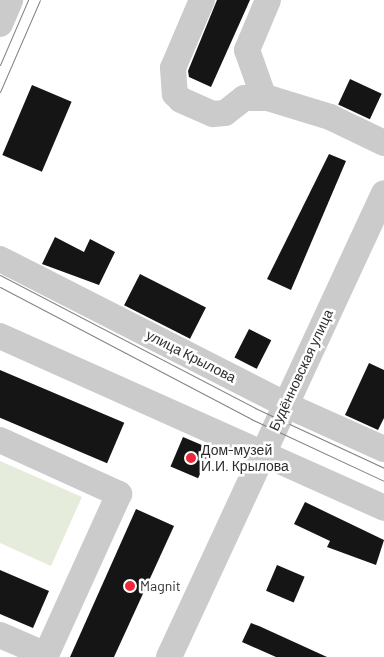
<!DOCTYPE html>
<html>
<head>
<meta charset="utf-8">
<style>
	body { margin:0 }
	#map { position:relative; width:384px; height:657px; overflow:hidden; background:#fff; font-family:Barlow,sans-serif }
	div>[style] { position:absolute }
	.green>* { inset:0; background:#e5ecdb }
	.building>* { inset:0; background:#151515; transform-origin:0 0 }
	.minor>* { height:26px; margin:-13px; padding:0 13px; transform-origin:13px; border-radius:13px; background:#cbcbcb }
	.tram>* { height:1px; margin:-0.5px; padding:0 0.5px; transform-origin:0.5px; border-radius:0.5px; background:#838383 }
	.dots>* { width:14px; height:14px; translate:-50% -50%; box-sizing:border-box; border:2px solid #fff; border-radius:50% }
	span { translate:-50% -50%; white-space:nowrap; text-align:center; line-height:1.15; -webkit-text-stroke:5px #fff; paint-order:stroke }
	.street-label { font-size:14px; color:#2e2e2e }
	.poi-label { font-size:14px; color:#2e2e2e }
	.left { translate:0 -50%; text-align:left }
</style>
</head>
<body>
<div id="map">
	<div class="green">
		<i style="clip-path:polygon(0 461px,82px 497px,51px 566px,0 543px)"></i>
	</div>
	<div class="building">
		<i style="clip-path:polygon(217px 0,250px 0,211px 87px,189px 77px,188px 71px)"></i>
		<i style="left:350px;top:79px;width:35px;height:28px;rotate:25deg"></i>
		<i style="left:32px;top:85px;width:43px;height:76px;rotate:23deg"></i>
		<i style="clip-path:polygon(329px 154px,346px 161px,291px 290px,267px 279px)"></i>
		<i style="clip-path:polygon(55px 237px,84px 252px,90px 239px,115px 252px,99px 285px,42px 264px)"></i>
		<i style="left:140px;top:274px;width:74px;height:35px;rotate:27deg"></i>
		<i style="left:249px;top:329px;width:25px;height:32px;rotate:27deg"></i>
		<i style="clip-path:polygon(369px 363px,384px 370px,384px 418px,378px 430px,345px 415px)"></i>
		<i style="left:0;top:370px;width:135px;height:44px;rotate:23deg"></i>
		<i style="left:183px;top:437px;width:30px;height:32px;rotate:23deg"></i>
		<i style="clip-path:polygon(305px 502px,384px 540px,376px 565px,327px 547px,330px 541px,294px 524px)"></i>
		<i style="clip-path:polygon(136px 509px,174px 526px,114px 657px,70px 657px)"></i>
		<i style="left:277px;top:565px;width:30px;height:28px;rotate:23deg"></i>
		<i style="clip-path:polygon(0 570px,49px 591px,33px 628px,0 614px)"></i>
		<i style="clip-path:polygon(251px 623px,259px 626px,327px 657px,276px 657px,242px 642px)"></i>
	</div>
	<div class="minor">
		<i style="left:202px;top:0;width:74px;rotate:113.1deg"></i>
		<i style="left:173px;top:68px;width:26px;rotate:86deg"></i>
		<i style="left:175px;top:94px;width:8px;rotate:45deg"></i>
		<i style="left:181px;top:100px;width:35px;rotate:24deg"></i>
		<i style="left:213px;top:114px;width:12px;rotate:-5deg"></i>
		<i style="left:225px;top:113px;width:24px;rotate:-38deg"></i>
		<i style="left:244px;top:98px;width:24px"></i>
		<i style="left:268px;top:98px;width:65px;rotate:17deg"></i>
		<i style="left:330px;top:117px;width:60px;rotate:25.7deg"></i>
		<i style="left:0;top:24px;width:26px;rotate:-67deg"></i>
		<i style="left:264px;top:98px;width:51px;rotate:-109.5deg"></i>
		<i style="left:247px;top:50px;width:54px;rotate:-67.2deg"></i>
		<i style="left:0;top:259px;width:321px;rotate:27deg"></i>
		<i style="left:286px;top:405px;width:107px;rotate:24.2deg"></i>
		<i style="left:0;top:336px;width:421px;rotate:24.1deg"></i>
		<i style="left:0;top:440px;width:131px;rotate:24.4deg"></i>
		<i style="left:119px;top:494px;width:179px;rotate:114.4deg"></i>
		<i style="left:0;top:635px;width:50px;rotate:23.5deg"></i>
		<i style="left:169px;top:657px;width:511px;rotate:-65.14deg"></i>
	</div>
	<div class="tram">
		<i style="left:0;top:65px;width:71px;rotate:-66.7deg"></i>
		<i style="left:0;top:92px;width:100px;rotate:-66.5deg"></i>
		<i style="left:0;top:275px;width:288px;rotate:27.5deg"></i>
		<i style="left:255px;top:408px;width:142px;rotate:24.9deg"></i>
		<i style="left:0;top:287px;width:284px;rotate:27.7deg"></i>
		<i style="left:251px;top:419px;width:147px;rotate:25deg"></i>
	</div>
	<div class="dots">
		<i style="left:191px;top:458px;background:#ec293a"></i>
		<i style="left:130px;top:586px;background:#ec293a"></i>
	</div>
	<div class="street-label">
		<span style="left:191px;top:356px;rotate:27deg">улица Крылова</span>
		<span style="left:301px;top:370px;rotate:-65deg">Будённовская улица</span>
	</div>
	<div class="poi-label">
		<span class="left" style="left:201px;top:458px">Дом-музей<br>И.И. Крылова</span>
		<span class="left" style="left:140px;top:586px">Magnit</span>
	</div>
</div>
</body>
</html>
